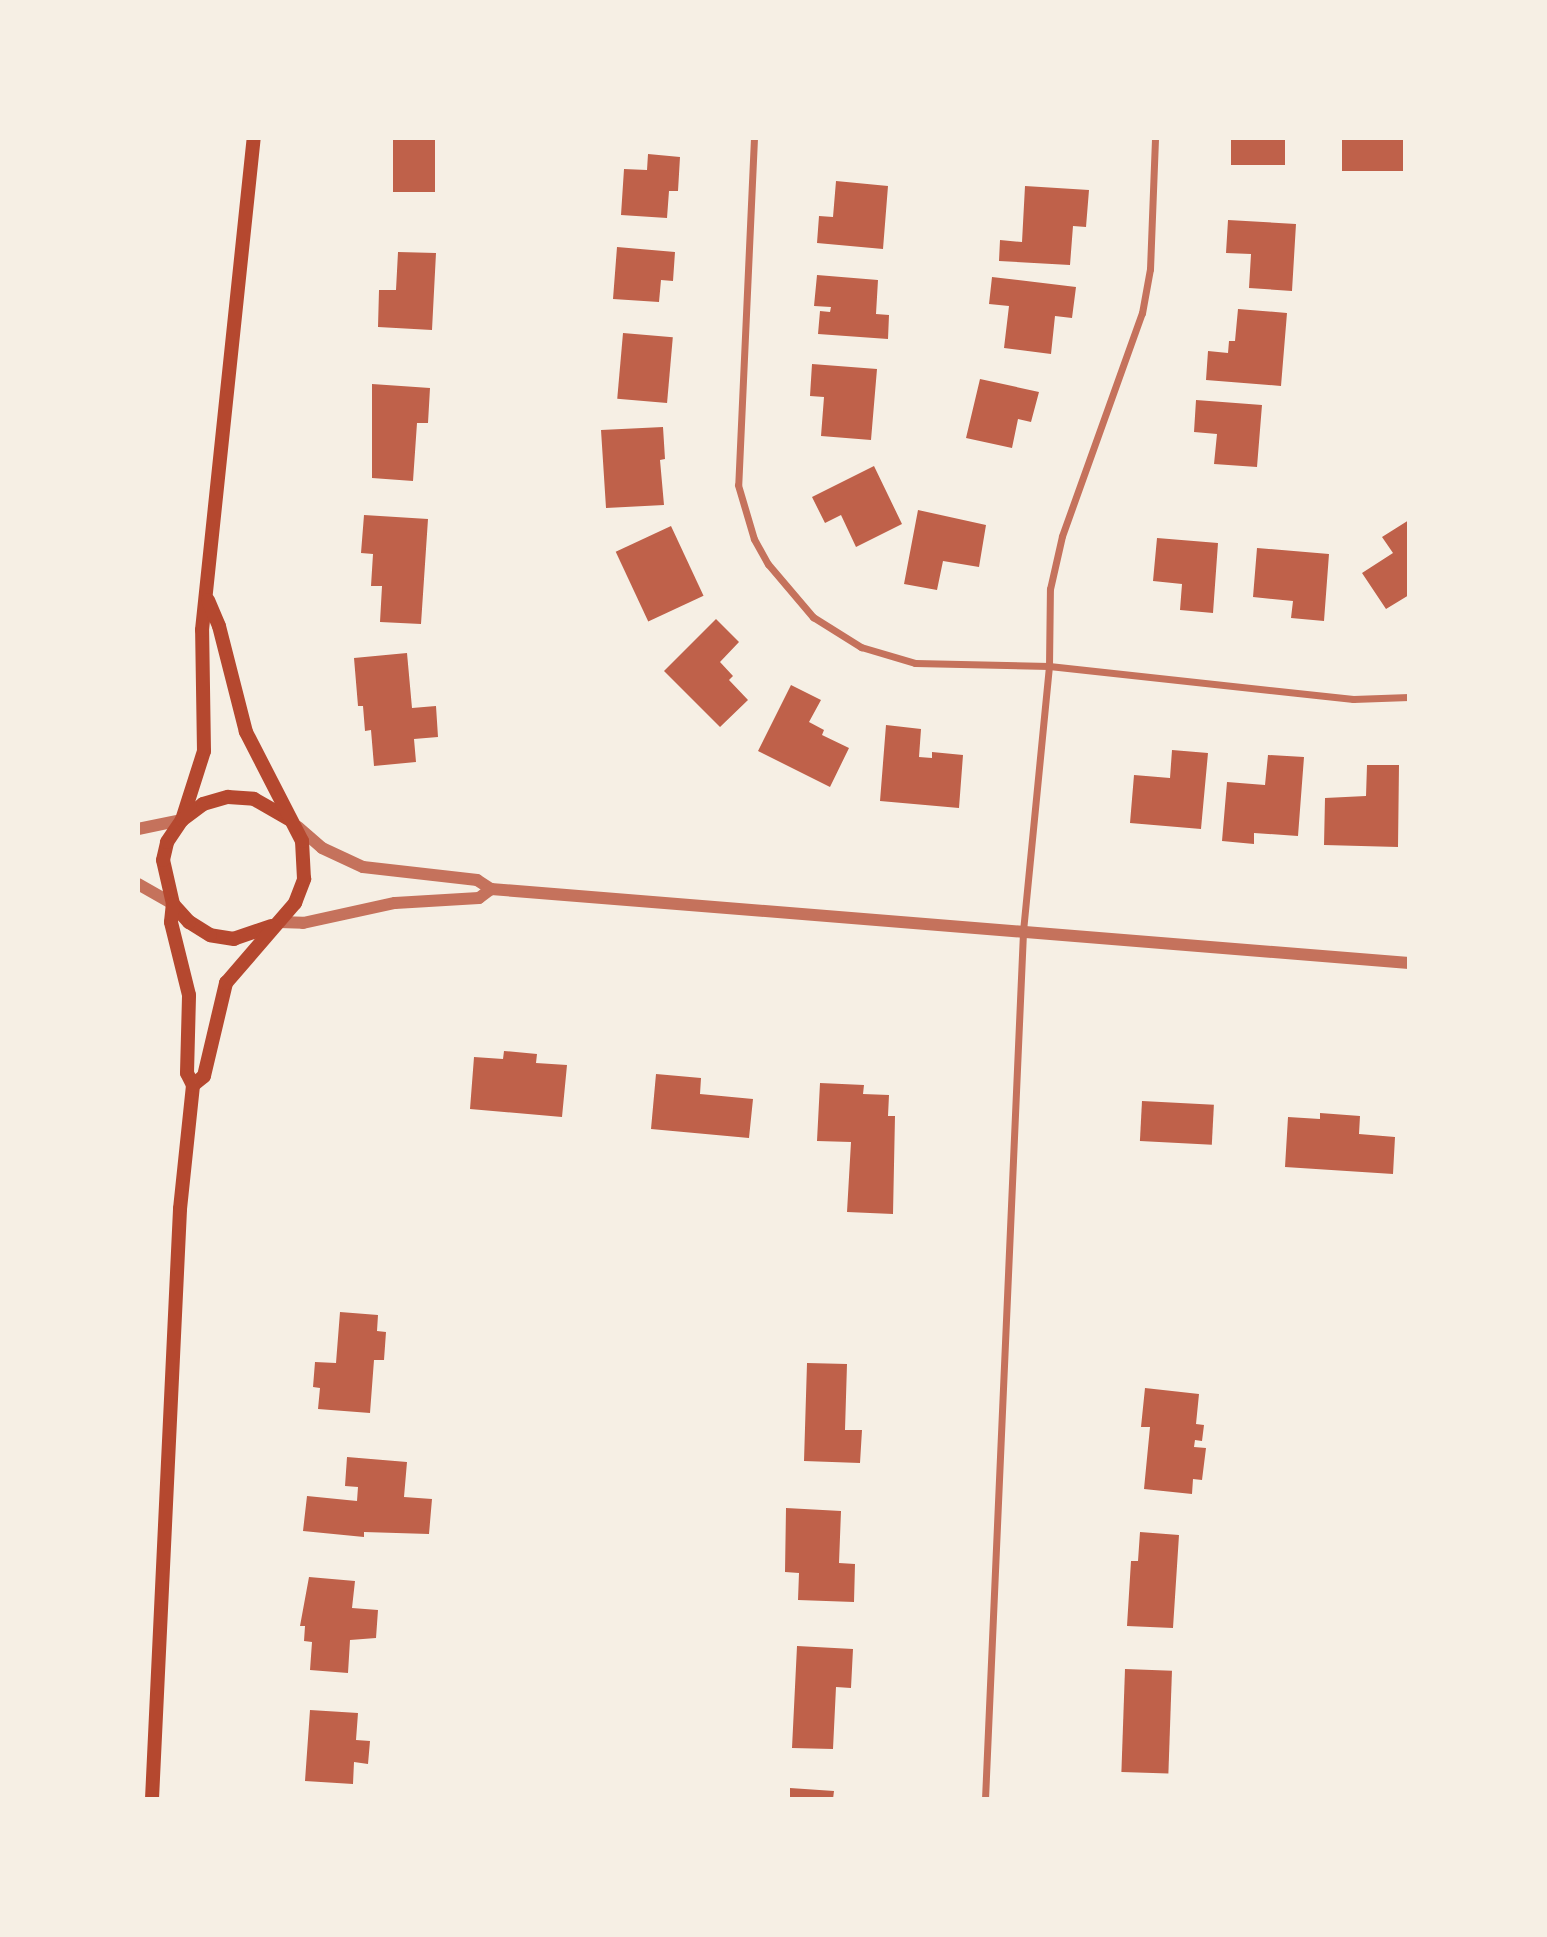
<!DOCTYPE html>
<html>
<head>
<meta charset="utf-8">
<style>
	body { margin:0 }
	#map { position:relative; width:1547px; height:1937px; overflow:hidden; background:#f6efe4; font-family:Manrope,sans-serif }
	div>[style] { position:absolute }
	.building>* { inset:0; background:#bf614a; transform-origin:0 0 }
	.minor>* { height:7px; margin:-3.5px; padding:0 3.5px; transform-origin:3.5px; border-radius:3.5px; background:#c5725c }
	.tertiary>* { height:12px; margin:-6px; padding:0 6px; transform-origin:6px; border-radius:6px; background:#c5725c }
	.secondary>* { height:14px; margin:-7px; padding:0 7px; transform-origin:7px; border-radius:7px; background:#b5482f }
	span { translate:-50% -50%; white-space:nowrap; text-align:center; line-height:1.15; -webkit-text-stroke:7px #f6efe4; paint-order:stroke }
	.frame { position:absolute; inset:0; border:140px solid #f6efe4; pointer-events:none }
</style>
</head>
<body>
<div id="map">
	<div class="building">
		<i style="left:393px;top:138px;width:42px;height:54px"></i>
		<i style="left:1231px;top:138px;width:54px;height:27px"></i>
		<i style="left:1342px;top:138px;width:61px;height:33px"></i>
		<i style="clip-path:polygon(648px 154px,680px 157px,678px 191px,669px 191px,667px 218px,621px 215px,624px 169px,647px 170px)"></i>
		<i style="clip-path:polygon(836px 181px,888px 186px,883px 249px,817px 243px,819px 216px,833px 217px)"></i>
		<i style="clip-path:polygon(1025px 186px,1089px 190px,1086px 227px,1073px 226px,1070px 265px,999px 261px,1000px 240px,1022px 242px)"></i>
		<i style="clip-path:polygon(1228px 220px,1296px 224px,1292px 291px,1249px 288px,1251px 254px,1226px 253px)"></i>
		<i style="clip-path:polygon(617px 247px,675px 252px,673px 281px,661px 280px,659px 302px,613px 299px)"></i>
		<i style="clip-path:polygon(398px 252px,436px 253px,432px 330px,378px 327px,379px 290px,396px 290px)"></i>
		<i style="clip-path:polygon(817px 275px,878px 280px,876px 314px,889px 315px,888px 339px,818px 334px,820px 311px,830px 312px,831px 307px,814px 306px)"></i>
		<i style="clip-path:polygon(992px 277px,1076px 287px,1072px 318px,1055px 316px,1051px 354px,1004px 348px,1009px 306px,989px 304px)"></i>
		<i style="clip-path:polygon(1238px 309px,1287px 313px,1281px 386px,1206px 380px,1208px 351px,1228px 353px,1229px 341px,1235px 341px)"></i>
		<i style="left:623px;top:333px;width:50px;height:66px;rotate:5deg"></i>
		<i style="clip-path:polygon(812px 364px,877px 369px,871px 440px,821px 436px,824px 397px,810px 396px)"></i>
		<i style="clip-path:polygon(980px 379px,1039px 392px,1031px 422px,1018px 419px,1012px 448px,966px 438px)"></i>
		<i style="clip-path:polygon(372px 384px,430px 388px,428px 423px,417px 423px,413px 481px,372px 478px)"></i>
		<i style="clip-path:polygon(1196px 400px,1262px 405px,1257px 467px,1214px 464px,1217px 434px,1194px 432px)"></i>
		<i style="clip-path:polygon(663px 427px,665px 459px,660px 460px,664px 505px,606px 508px,601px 430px)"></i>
		<i style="clip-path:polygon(874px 466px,902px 524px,856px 547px,841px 515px,825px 523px,812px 497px)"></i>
		<i style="clip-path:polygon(918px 510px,986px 525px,979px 567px,943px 561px,937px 590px,904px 584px)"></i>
		<i style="clip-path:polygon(364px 515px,428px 519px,421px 624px,380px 622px,382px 586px,371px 586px,373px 554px,361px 553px)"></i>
		<i style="clip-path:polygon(1409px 520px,1409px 595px,1386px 609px,1362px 573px,1393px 553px,1382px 537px)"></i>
		<i style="left:671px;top:526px;width:77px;height:61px;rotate:65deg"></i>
		<i style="clip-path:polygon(1157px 538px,1218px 543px,1213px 613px,1180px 610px,1182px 584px,1153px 581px)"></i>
		<i style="clip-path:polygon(1257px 548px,1329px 554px,1324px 621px,1291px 618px,1293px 601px,1253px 597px)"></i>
		<i style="clip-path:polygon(716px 619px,739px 642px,720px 662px,733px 676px,729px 680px,748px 700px,720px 727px,664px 671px)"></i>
		<i style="clip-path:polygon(407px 653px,412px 708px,436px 706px,438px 737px,414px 739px,416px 762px,374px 766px,371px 730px,365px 731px,363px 706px,358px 706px,354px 658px)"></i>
		<i style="clip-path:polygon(791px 685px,821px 700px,809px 722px,824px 730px,822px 735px,849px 748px,830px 787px,758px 751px)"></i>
		<i style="clip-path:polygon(886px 725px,921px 729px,919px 757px,932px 758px,932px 752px,963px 755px,959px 808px,880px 801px)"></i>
		<i style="clip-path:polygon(1172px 750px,1208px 753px,1201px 829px,1130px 823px,1134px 775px,1170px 778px)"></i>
		<i style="clip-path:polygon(1268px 755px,1304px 757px,1298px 836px,1254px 833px,1254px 844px,1222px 841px,1227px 782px,1265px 785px)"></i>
		<i style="clip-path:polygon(1367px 765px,1399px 765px,1398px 847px,1324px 845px,1325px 798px,1366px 796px)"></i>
		<i style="clip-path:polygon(504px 1051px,537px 1054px,536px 1063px,567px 1065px,562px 1117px,470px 1109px,474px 1057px,503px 1059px)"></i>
		<i style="clip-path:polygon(656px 1074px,701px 1078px,700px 1094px,753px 1099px,749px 1138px,651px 1129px)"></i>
		<i style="clip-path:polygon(820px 1083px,864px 1085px,863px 1094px,889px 1095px,888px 1116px,895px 1116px,893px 1214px,847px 1212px,851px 1142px,817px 1141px)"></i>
		<i style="left:1142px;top:1101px;width:72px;height:40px;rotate:3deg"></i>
		<i style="clip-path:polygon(1320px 1113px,1360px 1116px,1359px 1134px,1395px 1137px,1393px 1174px,1285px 1167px,1288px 1117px,1320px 1119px)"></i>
		<i style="clip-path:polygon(340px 1312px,378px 1315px,377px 1331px,386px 1332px,384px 1360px,374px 1360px,370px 1413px,318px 1409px,320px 1388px,313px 1387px,315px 1362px,336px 1363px)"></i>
		<i style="clip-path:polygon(807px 1363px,847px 1364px,845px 1430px,862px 1430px,860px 1463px,804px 1461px)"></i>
		<i style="clip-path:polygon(1145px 1388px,1199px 1394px,1196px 1424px,1204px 1425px,1202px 1441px,1195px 1440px,1194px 1447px,1206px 1448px,1202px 1480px,1193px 1479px,1192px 1494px,1144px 1489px,1150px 1427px,1141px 1427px)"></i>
		<i style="clip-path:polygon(347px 1457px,407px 1462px,404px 1497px,432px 1499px,429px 1534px,364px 1532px,364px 1537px,303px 1531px,307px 1496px,357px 1501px,358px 1487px,345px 1486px)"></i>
		<i style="clip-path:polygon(786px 1508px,841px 1511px,839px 1563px,855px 1564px,854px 1602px,798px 1600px,799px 1573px,785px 1572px)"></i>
		<i style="clip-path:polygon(1140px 1532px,1179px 1535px,1173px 1628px,1127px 1626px,1131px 1561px,1138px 1561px)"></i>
		<i style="clip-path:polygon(309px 1577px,355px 1581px,352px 1608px,378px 1610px,376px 1638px,350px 1640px,348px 1673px,310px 1670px,312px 1642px,304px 1641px,305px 1626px,300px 1626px)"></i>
		<i style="clip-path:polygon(797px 1646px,853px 1649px,851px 1688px,836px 1687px,833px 1749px,792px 1748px)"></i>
		<i style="left:1125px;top:1669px;width:47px;height:103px;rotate:2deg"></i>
		<i style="clip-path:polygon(310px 1710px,358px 1713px,356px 1740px,370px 1741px,368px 1764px,354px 1762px,353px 1784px,305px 1781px)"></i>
		<i style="clip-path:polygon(790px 1788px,834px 1791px,833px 1799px,790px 1799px)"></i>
	</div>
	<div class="minor">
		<i style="left:754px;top:138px;width:347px;rotate:92.6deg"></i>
		<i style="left:738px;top:485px;width:56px;rotate:73.5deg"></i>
		<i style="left:754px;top:539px;width:29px;rotate:61deg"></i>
		<i style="left:768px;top:564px;width:70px;rotate:49.7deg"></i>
		<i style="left:813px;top:617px;width:57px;rotate:32deg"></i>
		<i style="left:861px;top:647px;width:56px;rotate:16.5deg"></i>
		<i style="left:915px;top:663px;width:134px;rotate:1.3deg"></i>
		<i style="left:1049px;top:666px;width:306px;rotate:6.2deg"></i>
		<i style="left:1353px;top:699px;width:56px;rotate:-2deg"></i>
		<i style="left:985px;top:1799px;width:869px;rotate:-87.49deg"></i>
		<i style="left:1023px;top:931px;width:266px;rotate:-84.4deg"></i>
		<i style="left:1049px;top:666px;width:77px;rotate:-89.3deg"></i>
		<i style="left:1050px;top:589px;width:54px;rotate:-77.2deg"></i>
		<i style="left:1062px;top:536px;width:237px;rotate:-70.3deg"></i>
		<i style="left:1142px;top:313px;width:45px;rotate:-79.7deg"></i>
		<i style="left:1150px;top:269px;width:131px;rotate:-87.8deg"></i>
	</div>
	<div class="tertiary">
		<i style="left:298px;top:827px;width:32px;rotate:41deg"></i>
		<i style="left:322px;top:848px;width:45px;rotate:24.9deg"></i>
		<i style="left:363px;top:867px;width:115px;rotate:6.5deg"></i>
		<i style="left:477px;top:880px;width:17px;rotate:33deg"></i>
		<i style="left:491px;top:889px;width:921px;rotate:4.61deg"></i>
		<i style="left:138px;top:829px;width:45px;rotate:-11.6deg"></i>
		<i style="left:138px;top:884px;width:40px;rotate:29.7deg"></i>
		<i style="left:279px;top:922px;width:24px;rotate:2deg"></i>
		<i style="left:303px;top:923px;width:94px;rotate:-12.3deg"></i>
		<i style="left:395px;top:903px;width:84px;rotate:-3.4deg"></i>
		<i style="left:479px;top:898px;width:15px;rotate:-37deg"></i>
	</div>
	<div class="secondary">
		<i style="left:182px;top:820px;width:72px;rotate:-72.3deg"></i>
		<i style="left:204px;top:751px;width:121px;rotate:-90.9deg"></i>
		<i style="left:202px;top:630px;width:495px;rotate:-84deg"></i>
		<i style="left:271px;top:926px;width:39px;rotate:161deg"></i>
		<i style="left:234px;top:939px;width:24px;rotate:-171deg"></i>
		<i style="left:210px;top:935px;width:25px;rotate:-148deg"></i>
		<i style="left:189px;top:922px;width:24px;rotate:-132deg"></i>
		<i style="left:173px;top:904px;width:45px;rotate:-102.8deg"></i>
		<i style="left:163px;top:860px;width:18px;rotate:-77deg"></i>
		<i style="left:167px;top:842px;width:27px;rotate:-56deg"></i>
		<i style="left:182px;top:820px;width:26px;rotate:-37deg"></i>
		<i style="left:203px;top:804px;width:26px;rotate:-16deg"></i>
		<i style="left:228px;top:797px;width:26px;rotate:4deg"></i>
		<i style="left:254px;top:799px;width:40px;rotate:29.7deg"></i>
		<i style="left:193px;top:1085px;width:14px;rotate:-39deg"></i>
		<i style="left:204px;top:1076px;width:96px;rotate:-76.7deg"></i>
		<i style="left:226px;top:983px;width:106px;rotate:-49.2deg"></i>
		<i style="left:295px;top:903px;width:26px;rotate:-69deg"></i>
		<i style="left:304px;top:879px;width:38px;rotate:-93deg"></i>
		<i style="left:302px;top:841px;width:123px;rotate:-117.2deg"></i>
		<i style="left:246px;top:732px;width:109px;rotate:-104.3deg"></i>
		<i style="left:219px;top:626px;width:28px;rotate:-113deg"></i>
		<i style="left:152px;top:1799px;width:591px;rotate:-87.28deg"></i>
		<i style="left:180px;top:1209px;width:125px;rotate:-84deg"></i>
		<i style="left:193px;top:1085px;width:13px;rotate:-117deg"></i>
		<i style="left:187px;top:1073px;width:78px;rotate:-88.5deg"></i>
		<i style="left:189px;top:995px;width:75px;rotate:-103.9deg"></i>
		<i style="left:171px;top:922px;width:18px;rotate:-84deg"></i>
	</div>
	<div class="frame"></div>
</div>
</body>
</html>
